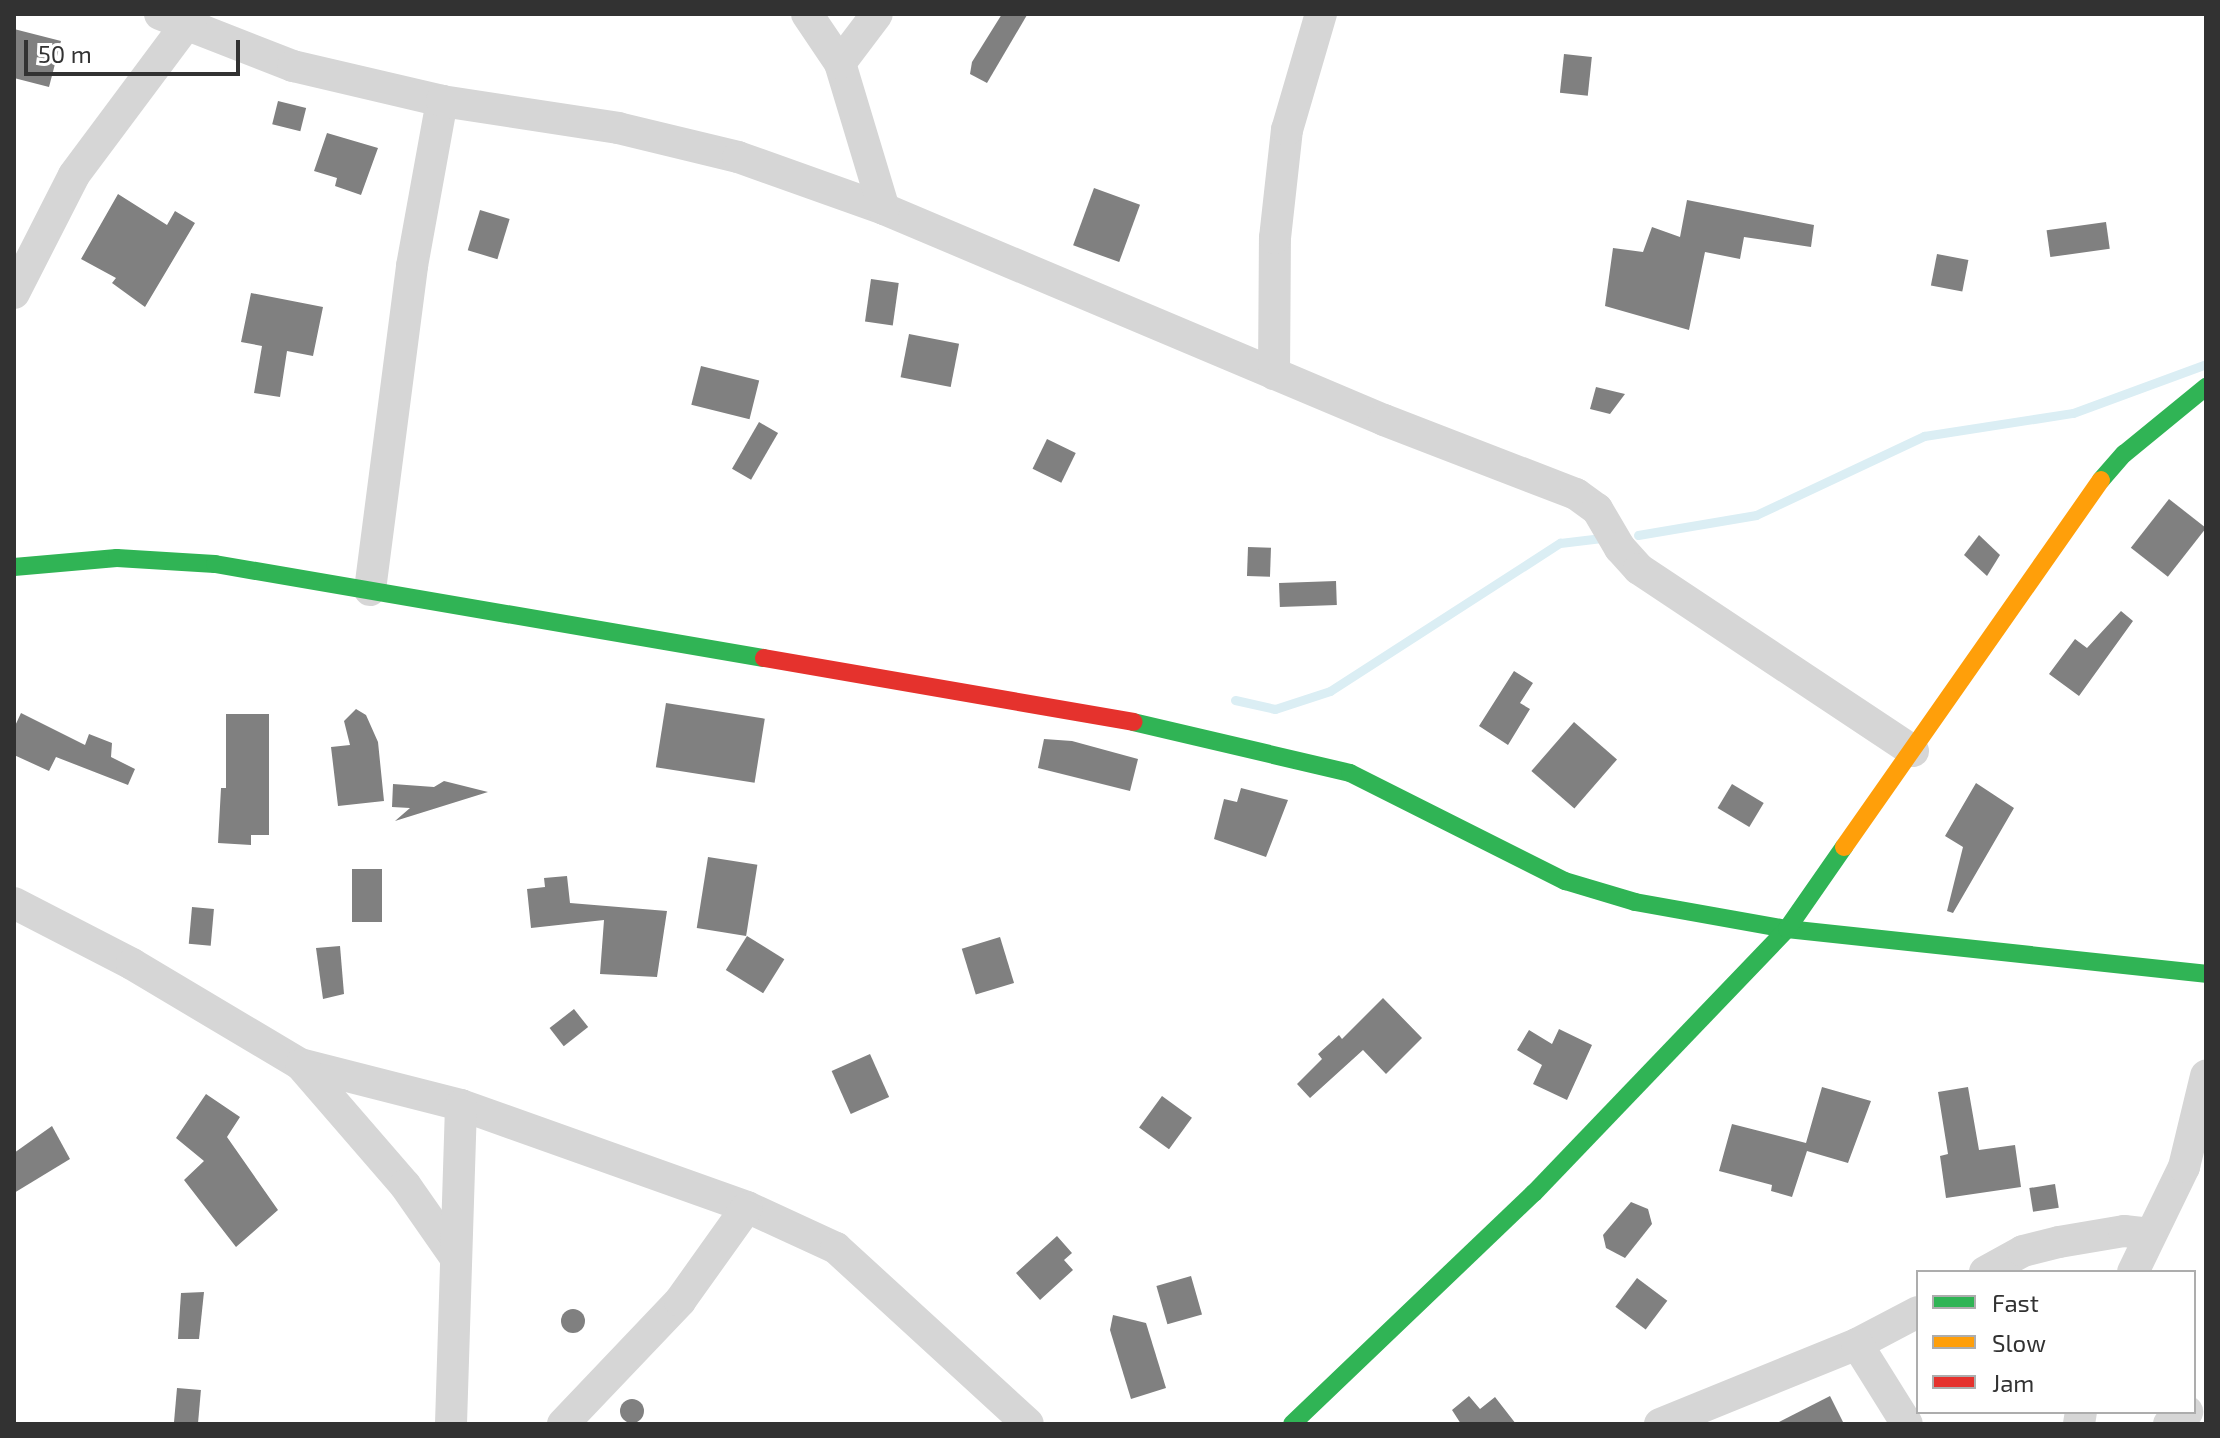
<!DOCTYPE html>
<html>
<head>
<meta charset="utf-8">
<style>
	body { margin:0 }
	#map { position:relative; width:2220px; height:1438px; overflow:hidden; background:#fff; font-family:"Exo 2",sans-serif }
	div>[style] { position:absolute }
	.stream>* { height:9px; margin:-4.5px; padding:0 4.5px; transform-origin:4.5px; border-radius:4.5px; background:#dbeef4 }
	.building>* { inset:0; background:#808080; transform-origin:0 0 }
	.round { border-radius:50% }
	.street>* { height:32px; margin:-16px; padding:0 16px; transform-origin:16px; border-radius:16px; background:#d6d6d6 }
	.fast>* { height:18px; margin:-9px; padding:0 9px; transform-origin:9px; border-radius:9px; background:#30b455 }
	.slow>* { height:18px; margin:-9px; padding:0 9px; transform-origin:9px; border-radius:9px; background:#ff9f0a }
	.jam>* { height:18px; margin:-9px; padding:0 9px; transform-origin:9px; border-radius:9px; background:#e5322d }
	span { translate:-50% -50%; white-space:nowrap; text-align:center; line-height:1.15; -webkit-text-stroke:8px #fff; paint-order:stroke }
	.frame { position:absolute; inset:0; border:16px solid #323232; pointer-events:none }
	.legend { position:absolute; left:1916px; top:1270px; width:280px; height:144px; box-sizing:border-box; background:#fff; border:2px solid #adadad; margin:0; padding:10px 14px; list-style:none; font-size:24px; color:#323232 }
	.legend li { display:flex; align-items:center; gap:16px; height:40px }
	.legend b { width:40px; border:2px solid #adadad }
	.scale { position:absolute; left:24px; top:40px; width:216px; height:36px; box-sizing:border-box; border:4px solid #323232; border-top:0; padding-left:10px; font-size:24px; line-height:28px; white-space:nowrap; color:#323232; -webkit-text-stroke:6px #fff; paint-order:stroke }
</style>
</head>
<body>
<div id="map">
	<div class="stream">
		<i style="left:1638px;top:535px;width:120px;rotate:-9.6deg"></i>
		<i style="left:1756px;top:515px;width:186px;rotate:-25.2deg"></i>
		<i style="left:1924px;top:436px;width:151px;rotate:-8.8deg"></i>
		<i style="left:2073px;top:413px;width:142px;rotate:-20.2deg"></i>
		<i style="left:1235px;top:700px;width:41px;rotate:12.7deg"></i>
		<i style="left:1275px;top:709px;width:58px;rotate:-18.1deg"></i>
		<i style="left:1330px;top:691px;width:274px;rotate:-32.8deg"></i>
		<i style="left:1560px;top:543px;width:42px;rotate:-6.8deg"></i>
	</div>
	<div class="building">
		<i style="clip-path:polygon(1002px 14px,1027px 15px,987px 83px,970px 74px,972px 62px)"></i>
		<i style="clip-path:polygon(14px 29px,61px 41px,49px 87px,14px 78px)"></i>
		<i style="left:1564px;top:54px;width:28px;height:39px;rotate:6deg"></i>
		<i style="left:278px;top:101px;width:29px;height:24px;rotate:14deg"></i>
		<i style="clip-path:polygon(327px 133px,378px 148px,361px 195px,335px 186px,337px 178px,314px 171px)"></i>
		<i style="left:1094px;top:188px;width:49px;height:61px;rotate:20deg"></i>
		<i style="clip-path:polygon(118px 194px,167px 225px,175px 211px,195px 223px,145px 307px,112px 283px,116px 278px,81px 259px)"></i>
		<i style="clip-path:polygon(1687px 200px,1814px 225px,1811px 247px,1744px 237px,1740px 259px,1705px 252px,1689px 330px,1605px 306px,1613px 248px,1643px 252px,1652px 227px,1680px 237px)"></i>
		<i style="left:480px;top:210px;width:31px;height:42px;rotate:17deg"></i>
		<i style="left:2106px;top:222px;width:27px;height:60px;rotate:82deg"></i>
		<i style="left:1937px;top:254px;width:32px;height:32px;rotate:11deg"></i>
		<i style="left:871px;top:279px;width:28px;height:43px;rotate:8deg"></i>
		<i style="clip-path:polygon(251px 293px,323px 307px,313px 356px,287px 351px,280px 397px,254px 393px,262px 346px,241px 342px)"></i>
		<i style="left:909px;top:334px;width:51px;height:44px;rotate:11deg"></i>
		<i style="left:701px;top:366px;width:60px;height:40px;rotate:14deg"></i>
		<i style="clip-path:polygon(1596px 387px,1625px 394px,1610px 414px,1590px 409px)"></i>
		<i style="left:759px;top:422px;width:22px;height:54px;rotate:30deg"></i>
		<i style="left:1047px;top:439px;width:32px;height:33px;rotate:26deg"></i>
		<i style="left:2169px;top:499px;width:47px;height:62px;rotate:38deg"></i>
		<i style="clip-path:polygon(1979px 535px,2000px 555px,1987px 576px,1964px 555px)"></i>
		<i style="left:1248px;top:547px;width:23px;height:29px;rotate:2deg"></i>
		<i style="left:1336px;top:581px;width:24px;height:57px;rotate:88deg"></i>
		<i style="clip-path:polygon(2121px 611px,2133px 621px,2079px 696px,2049px 674px,2075px 639px,2087px 648px)"></i>
		<i style="clip-path:polygon(1514px 671px,1533px 683px,1520px 703px,1530px 709px,1508px 745px,1479px 726px)"></i>
		<i style="left:666px;top:703px;width:100px;height:65px;rotate:9deg"></i>
		<i style="clip-path:polygon(356px 709px,366px 715px,378px 742px,384px 801px,338px 806px,331px 747px,350px 745px,344px 721px)"></i>
		<i style="clip-path:polygon(21px 713px,85px 745px,89px 734px,112px 743px,111px 757px,135px 769px,128px 785px,56px 757px,49px 771px,14px 755px,14px 728px)"></i>
		<i style="clip-path:polygon(226px 714px,269px 714px,269px 835px,251px 835px,251px 845px,218px 843px,221px 788px,226px 788px)"></i>
		<i style="left:1574px;top:722px;width:57px;height:65px;rotate:41deg"></i>
		<i style="clip-path:polygon(1044px 739px,1072px 741px,1138px 759px,1130px 791px,1038px 768px)"></i>
		<i style="clip-path:polygon(444px 781px,488px 792px,395px 821px,410px 808px,392px 807px,393px 784px,434px 787px)"></i>
		<i style="clip-path:polygon(1976px 783px,2014px 808px,1953px 913px,1947px 911px,1963px 847px,1945px 836px)"></i>
		<i style="left:1732px;top:784px;width:37px;height:28px;rotate:31deg"></i>
		<i style="clip-path:polygon(1241px 788px,1288px 800px,1266px 857px,1214px 839px,1224px 799px,1237px 802px)"></i>
		<i style="left:708px;top:857px;width:50px;height:72px;rotate:9deg"></i>
		<i style="left:382px;top:869px;width:53px;height:30px;rotate:90deg"></i>
		<i style="clip-path:polygon(567px 876px,570px 903px,667px 911px,657px 977px,600px 974px,604px 920px,531px 928px,527px 889px,545px 887px,544px 878px)"></i>
		<i style="left:192px;top:907px;width:22px;height:37px;rotate:5deg"></i>
		<i style="left:747px;top:936px;width:44px;height:40px;rotate:32deg"></i>
		<i style="left:1000px;top:937px;width:48px;height:40px;rotate:73deg"></i>
		<i style="clip-path:polygon(340px 946px,344px 994px,323px 999px,316px 948px)"></i>
		<i style="clip-path:polygon(1383px 998px,1422px 1038px,1386px 1074px,1363px 1050px,1310px 1098px,1297px 1084px,1322px 1059px,1318px 1054px,1339px 1035px,1342px 1039px)"></i>
		<i style="left:574px;top:1009px;width:23px;height:31px;rotate:52deg"></i>
		<i style="clip-path:polygon(1559px 1029px,1592px 1045px,1567px 1100px,1533px 1084px,1542px 1065px,1517px 1050px,1529px 1030px,1552px 1044px)"></i>
		<i style="left:870px;top:1054px;width:47px;height:42px;rotate:66deg"></i>
		<i style="clip-path:polygon(1822px 1087px,1871px 1101px,1848px 1163px,1807px 1151px,1792px 1197px,1771px 1191px,1772px 1185px,1719px 1171px,1732px 1124px,1806px 1143px)"></i>
		<i style="clip-path:polygon(1968px 1087px,1979px 1150px,2015px 1145px,2021px 1187px,1946px 1198px,1940px 1156px,1948px 1154px,1938px 1092px)"></i>
		<i style="clip-path:polygon(206px 1094px,240px 1117px,227px 1137px,278px 1210px,236px 1247px,184px 1180px,204px 1161px,176px 1138px)"></i>
		<i style="left:1162px;top:1096px;width:37px;height:39px;rotate:36deg"></i>
		<i style="clip-path:polygon(52px 1126px,70px 1159px,14px 1193px,14px 1153px)"></i>
		<i style="left:2055px;top:1184px;width:24px;height:26px;rotate:81deg"></i>
		<i style="clip-path:polygon(1631px 1202px,1648px 1209px,1652px 1224px,1625px 1258px,1606px 1248px,1603px 1235px)"></i>
		<i style="clip-path:polygon(1057px 1236px,1072px 1253px,1064px 1260px,1073px 1270px,1040px 1300px,1016px 1273px)"></i>
		<i style="left:1191px;top:1276px;width:40px;height:36px;rotate:74deg"></i>
		<i style="left:1637px;top:1278px;width:38px;height:36px;rotate:37deg"></i>
		<i style="clip-path:polygon(204px 1292px,199px 1339px,178px 1339px,181px 1293px)"></i>
		<i class="round" style="left:561px;top:1309px;width:24px;height:24px"></i>
		<i style="clip-path:polygon(1113px 1315px,1146px 1323px,1166px 1388px,1131px 1399px,1110px 1330px)"></i>
		<i style="left:177px;top:1388px;width:24px;height:36px;rotate:5deg"></i>
		<i style="clip-path:polygon(1469px 1396px,1480px 1409px,1495px 1397px,1516px 1424px,1461px 1424px,1452px 1410px)"></i>
		<i style="clip-path:polygon(1830px 1396px,1844px 1424px,1775px 1424px)"></i>
		<i class="round" style="left:620px;top:1399px;width:24px;height:24px"></i>
	</div>
	<div class="street">
		<i style="left:160px;top:14px;width:143px;rotate:21.4deg"></i>
		<i style="left:293px;top:66px;width:153px;rotate:13.2deg"></i>
		<i style="left:840px;top:63px;width:61px;rotate:-52.9deg"></i>
		<i style="left:884px;top:209px;width:543px;rotate:22.88deg"></i>
		<i style="left:1384px;top:420px;width:206px;rotate:21.1deg"></i>
		<i style="left:1576px;top:494px;width:26px;rotate:36deg"></i>
		<i style="left:1597px;top:509px;width:45px;rotate:59.5deg"></i>
		<i style="left:1620px;top:548px;width:28px;rotate:48deg"></i>
		<i style="left:1639px;top:569px;width:329px;rotate:33.6deg"></i>
		<i style="left:14px;top:293px;width:132px;rotate:-63deg"></i>
		<i style="left:74px;top:175px;width:201px;rotate:-53.3deg"></i>
		<i style="left:1274px;top:374px;width:136px;rotate:-89.6deg"></i>
		<i style="left:1275px;top:238px;width:109px;rotate:-83.7deg"></i>
		<i style="left:1287px;top:130px;width:121px;rotate:-73.7deg"></i>
		<i style="left:370px;top:590px;width:327px;rotate:-82.6deg"></i>
		<i style="left:412px;top:266px;width:168px;rotate:-79.7deg"></i>
		<i style="left:442px;top:101px;width:178px;rotate:8.7deg"></i>
		<i style="left:618px;top:128px;width:123px;rotate:13.6deg"></i>
		<i style="left:738px;top:157px;width:155px;rotate:19.6deg"></i>
		<i style="left:884px;top:209px;width:152px;rotate:-106.8deg"></i>
		<i style="left:840px;top:63px;width:59px;rotate:-124deg"></i>
		<i style="left:14px;top:903px;width:133px;rotate:27.3deg"></i>
		<i style="left:132px;top:964px;width:196px;rotate:30.8deg"></i>
		<i style="left:300px;top:1064px;width:166px;rotate:14.3deg"></i>
		<i style="left:461px;top:1105px;width:304px;rotate:19.6deg"></i>
		<i style="left:747px;top:1207px;width:98px;rotate:24.7deg"></i>
		<i style="left:836px;top:1248px;width:260px;rotate:42.5deg"></i>
		<i style="left:301px;top:1065px;width:159px;rotate:49.1deg"></i>
		<i style="left:405px;top:1185px;width:89px;rotate:55.1deg"></i>
		<i style="left:1985px;top:1272px;width:43px;rotate:-28.9deg"></i>
		<i style="left:2023px;top:1251px;width:37px;rotate:-14deg"></i>
		<i style="left:2059px;top:1242px;width:66px;rotate:-9.6deg"></i>
		<i style="left:2124px;top:1231px;width:27px;rotate:6deg"></i>
		<i style="left:2133px;top:1272px;width:117px;rotate:-64.1deg"></i>
		<i style="left:2184px;top:1167px;width:94px;rotate:-76.4deg"></i>
		<i style="left:1857px;top:1344px;width:69px;rotate:-27.7deg"></i>
		<i style="left:451px;top:1424px;width:319px;rotate:-88.2deg"></i>
		<i style="left:563px;top:1424px;width:170px;rotate:-46.4deg"></i>
		<i style="left:680px;top:1301px;width:115px;rotate:-54.5deg"></i>
		<i style="left:1660px;top:1424px;width:213px;rotate:-22.1deg"></i>
		<i style="left:1857px;top:1344px;width:94px;rotate:58deg"></i>
		<i style="left:2079px;top:1424px;width:12px;rotate:-81deg"></i>
		<i style="left:2169px;top:1424px;width:22px;rotate:-34deg"></i>
	</div>
	<div class="fast">
		<i style="left:2101px;top:480px;width:35px;rotate:-49deg"></i>
		<i style="left:2124px;top:454px;width:106px;rotate:-39.3deg"></i>
		<i style="left:14px;top:567px;width:103px;rotate:-5deg"></i>
		<i style="left:117px;top:558px;width:98px;rotate:3.5deg"></i>
		<i style="left:215px;top:564px;width:557px;rotate:9.72deg"></i>
		<i style="left:1133px;top:722px;width:223px;rotate:13.2deg"></i>
		<i style="left:1350px;top:773px;width:241px;rotate:26.7deg"></i>
		<i style="left:1565px;top:881px;width:73px;rotate:16.7deg"></i>
		<i style="left:1635px;top:902px;width:154px;rotate:10.1deg"></i>
		<i style="left:1787px;top:929px;width:421px;rotate:6.1deg"></i>
		<i style="left:1292px;top:1424px;width:335px;rotate:-43.7deg"></i>
		<i style="left:1534px;top:1193px;width:366px;rotate:-46.2deg"></i>
		<i style="left:1787px;top:929px;width:100px;rotate:-55.2deg"></i>
	</div>
	<div class="slow">
		<i style="left:1844px;top:847px;width:448px;rotate:-55deg"></i>
	</div>
	<div class="jam">
		<i style="left:764px;top:658px;width:375px;rotate:9.8deg"></i>
	</div>
	<div class="frame"></div>
	<ul class="legend">
	<li><b style="height:10px;background:#30b455"></b>Fast</li>
	<li><b style="height:10px;background:#ff9f0a"></b>Slow</li>
	<li><b style="height:10px;background:#e5322d"></b>Jam</li>
	</ul>
	<div class="scale">50 m</div>
</div>
</body>
</html>
